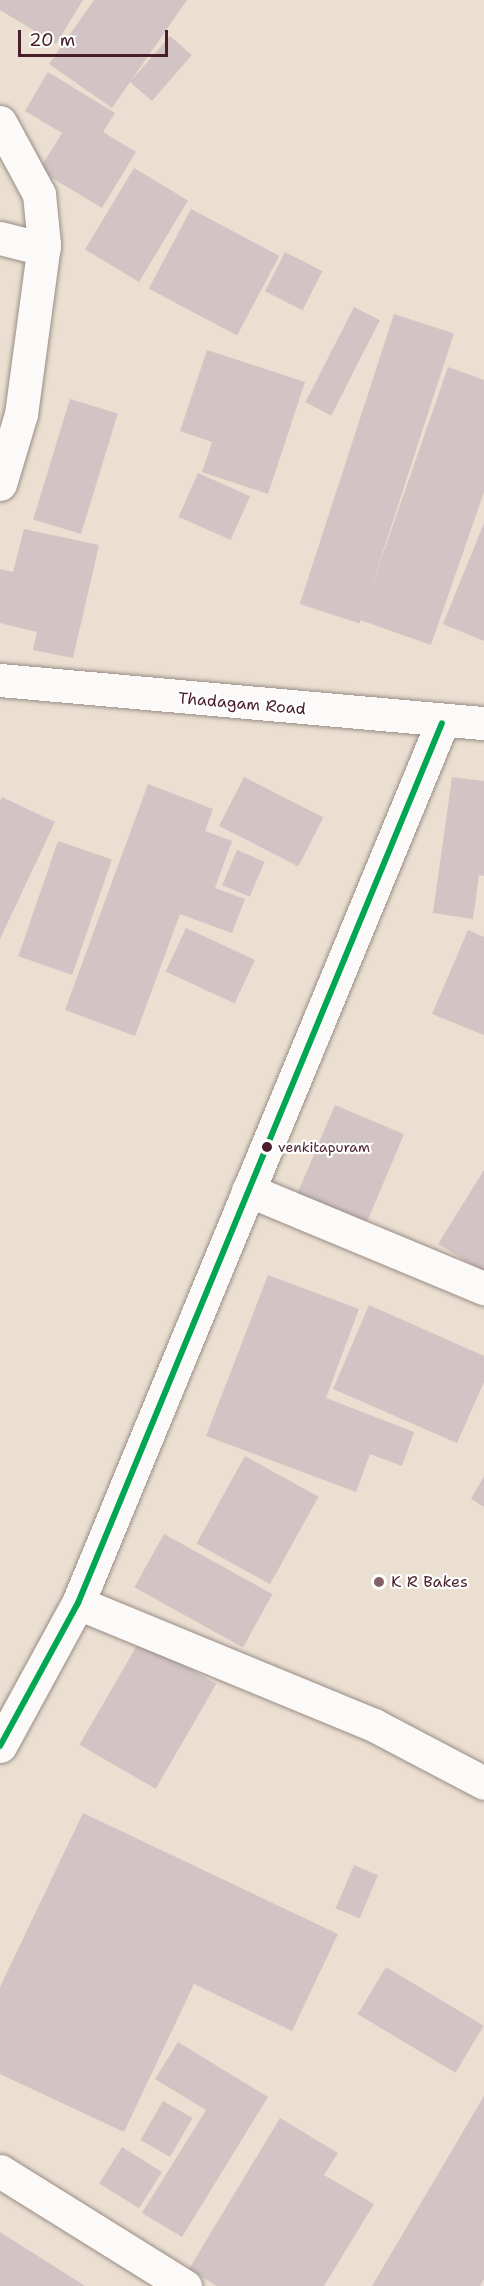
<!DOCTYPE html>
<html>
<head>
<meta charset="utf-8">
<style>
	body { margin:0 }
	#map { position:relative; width:484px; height:2286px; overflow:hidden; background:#eadfd0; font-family:"Shantell Sans",sans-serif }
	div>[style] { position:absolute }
	.building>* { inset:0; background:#d2c4c4; transform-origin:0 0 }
	.roads { filter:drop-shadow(0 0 2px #998c87) drop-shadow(0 0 2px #998c87) }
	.minor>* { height:33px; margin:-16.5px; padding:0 16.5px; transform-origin:16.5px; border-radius:16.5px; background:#fcfaf8 }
	.secondary>* { height:33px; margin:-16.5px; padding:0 16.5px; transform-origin:16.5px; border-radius:16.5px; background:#fcfaf8 }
	.primary>* { height:33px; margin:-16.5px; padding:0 16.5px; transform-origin:16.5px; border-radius:16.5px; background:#fcfaf8 }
	.bus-1>* { height:6px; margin:-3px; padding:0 3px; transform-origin:3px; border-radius:3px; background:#00a651 }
	.dots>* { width:16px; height:16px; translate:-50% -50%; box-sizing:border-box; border:3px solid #fff; border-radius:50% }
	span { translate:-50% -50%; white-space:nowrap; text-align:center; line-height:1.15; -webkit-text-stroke:4.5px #fff; paint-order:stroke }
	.bus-label { font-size:14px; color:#4a1f2b }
	.left { translate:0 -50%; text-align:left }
	.street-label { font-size:16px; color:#4a1f2b }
	.poi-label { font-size:16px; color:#4a1f2b }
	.scale { position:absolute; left:18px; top:30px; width:150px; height:27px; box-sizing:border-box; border:3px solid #4a1f2b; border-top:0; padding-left:8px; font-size:18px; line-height:21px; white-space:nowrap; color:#4a1f2b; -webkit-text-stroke:4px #fff; paint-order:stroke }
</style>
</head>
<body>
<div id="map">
	<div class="building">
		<i style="clip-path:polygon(0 0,83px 0,56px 44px,0 10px)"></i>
		<i style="clip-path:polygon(94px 0,187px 0,112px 108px,49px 64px)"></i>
		<i style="left:170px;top:36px;width:29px;height:61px;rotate:41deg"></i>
		<i style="clip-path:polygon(48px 72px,115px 113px,103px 132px,136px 152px,102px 208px,39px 170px,62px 133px,25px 111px)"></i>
		<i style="left:134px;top:168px;width:63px;height:95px;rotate:31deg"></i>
		<i style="left:191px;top:209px;width:100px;height:90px;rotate:28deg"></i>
		<i style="left:285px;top:252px;width:42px;height:44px;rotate:27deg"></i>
		<i style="left:354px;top:307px;width:29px;height:107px;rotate:27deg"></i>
		<i style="left:394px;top:314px;width:63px;height:305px;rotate:18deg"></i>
		<i style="clip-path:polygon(207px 350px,305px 382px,268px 494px,202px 472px,212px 442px,180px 431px)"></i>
		<i style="clip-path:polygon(448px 367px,484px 380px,484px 492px,431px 645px,360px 620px)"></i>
		<i style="left:70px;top:399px;width:50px;height:126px;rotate:17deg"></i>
		<i style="left:198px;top:473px;width:57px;height:48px;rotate:24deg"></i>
		<i style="clip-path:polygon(484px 523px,484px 641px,443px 624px)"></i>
		<i style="clip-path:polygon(24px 529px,99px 545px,73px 658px,33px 650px,37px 632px,0 623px,0 569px,13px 572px)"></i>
		<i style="left:244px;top:777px;width:89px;height:55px;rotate:27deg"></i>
		<i style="clip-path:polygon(452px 777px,484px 781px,484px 876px,479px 875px,473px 919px,433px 913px)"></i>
		<i style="clip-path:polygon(148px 784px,213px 809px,205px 831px,232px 841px,215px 888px,245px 899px,232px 933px,180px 914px,135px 1036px,65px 1010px)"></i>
		<i style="clip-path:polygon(2px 797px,55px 822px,0 939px,0 801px)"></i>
		<i style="left:58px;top:841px;width:57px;height:122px;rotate:19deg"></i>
		<i style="left:237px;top:850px;width:30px;height:38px;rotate:23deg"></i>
		<i style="left:186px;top:928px;width:76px;height:48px;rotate:25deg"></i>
		<i style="clip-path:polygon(468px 930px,484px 937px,484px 1035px,432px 1014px)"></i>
		<i style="left:335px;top:1105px;width:75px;height:106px;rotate:23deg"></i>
		<i style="clip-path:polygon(484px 1170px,484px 1272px,438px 1244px)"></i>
		<i style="clip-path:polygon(268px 1275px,359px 1309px,326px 1398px,414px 1432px,402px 1466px,370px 1454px,356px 1492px,206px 1436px)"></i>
		<i style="clip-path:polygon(369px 1305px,484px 1356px,484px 1382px,457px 1443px,333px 1389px)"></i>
		<i style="left:245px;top:1456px;width:84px;height:100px;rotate:29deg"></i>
		<i style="clip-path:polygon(484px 1476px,484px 1507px,471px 1499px)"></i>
		<i style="left:164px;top:1534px;width:124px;height:61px;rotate:29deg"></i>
		<i style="left:140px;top:1640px;width:88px;height:121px;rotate:30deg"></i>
		<i style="clip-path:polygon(83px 1813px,338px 1934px,292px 2031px,194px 1984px,124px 2132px,0 2074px,0 1987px)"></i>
		<i style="left:354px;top:1865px;width:26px;height:47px;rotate:23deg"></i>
		<i style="left:386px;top:1967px;width:114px;height:55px;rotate:31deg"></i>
		<i style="clip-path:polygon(178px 2042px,268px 2097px,182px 2237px,142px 2213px,206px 2110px,155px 2079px)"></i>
		<i style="clip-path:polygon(484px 2096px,484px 2279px,480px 2286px,372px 2286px)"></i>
		<i style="left:163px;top:2101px;width:34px;height:45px;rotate:30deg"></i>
		<i style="clip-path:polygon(280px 2118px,338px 2153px,324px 2175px,374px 2204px,324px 2286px,217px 2286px,189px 2269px)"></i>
		<i style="left:122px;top:2147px;width:47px;height:43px;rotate:32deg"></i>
		<i style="clip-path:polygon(0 2232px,85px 2286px,0 2286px)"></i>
	</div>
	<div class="roads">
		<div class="minor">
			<i style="left:0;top:122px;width:82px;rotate:61.6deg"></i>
			<i style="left:39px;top:194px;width:50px;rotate:84.3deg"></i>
			<i style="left:44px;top:244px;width:172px;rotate:97.7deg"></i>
			<i style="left:21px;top:414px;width:73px;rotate:106.7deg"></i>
			<i style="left:0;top:238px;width:45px;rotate:14deg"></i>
			<i style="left:248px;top:1190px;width:256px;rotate:22.6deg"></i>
			<i style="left:78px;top:1603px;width:320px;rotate:22.4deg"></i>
			<i style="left:374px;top:1725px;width:124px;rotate:27.8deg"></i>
			<i style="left:0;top:2171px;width:218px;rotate:31.9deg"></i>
		</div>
		<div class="secondary">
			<i style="left:0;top:1746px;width:163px;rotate:-61.4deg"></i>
			<i style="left:78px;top:1603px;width:952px;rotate:-67.53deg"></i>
		</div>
		<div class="primary">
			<i style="left:0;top:680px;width:486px;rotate:5.1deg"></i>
		</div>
	</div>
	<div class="bus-1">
		<i style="left:0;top:1746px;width:163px;rotate:-61.4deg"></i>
		<i style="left:78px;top:1603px;width:952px;rotate:-67.53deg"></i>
	</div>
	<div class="dots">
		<i style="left:267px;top:1147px;background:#4a1f2b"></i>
		<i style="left:379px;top:1582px;background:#826265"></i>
	</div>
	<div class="bus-label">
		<span class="left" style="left:278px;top:1147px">venkitapuram</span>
	</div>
	<div class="street-label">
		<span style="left:242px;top:704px;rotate:5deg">Thadagam Road</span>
	</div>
	<div class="poi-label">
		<span class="left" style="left:391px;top:1582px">K R Bakes</span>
	</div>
	<div class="scale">20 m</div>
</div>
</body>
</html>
